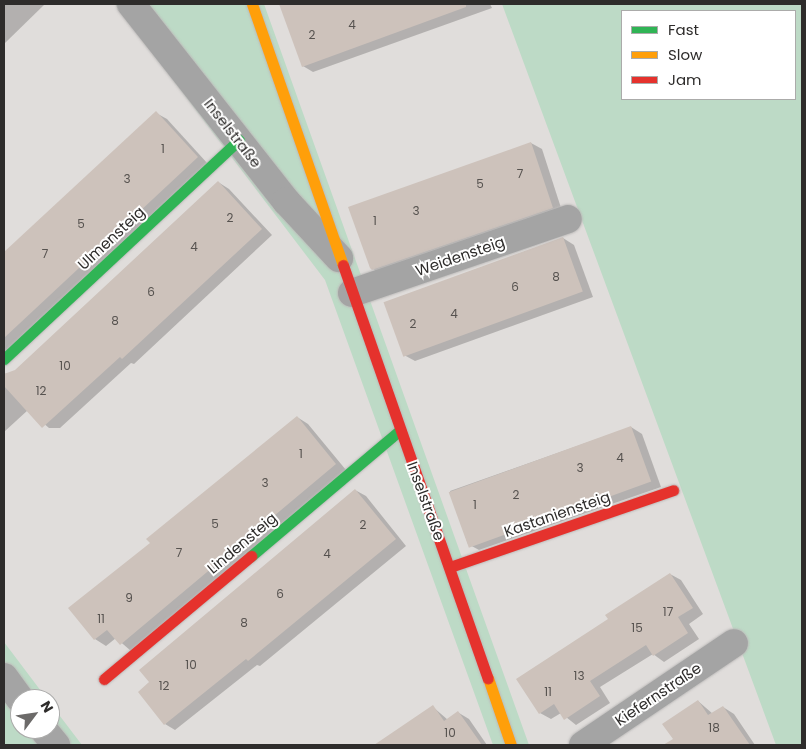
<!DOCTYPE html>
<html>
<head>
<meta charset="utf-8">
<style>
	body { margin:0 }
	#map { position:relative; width:806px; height:749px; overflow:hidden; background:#e0dddb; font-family:Poppins,sans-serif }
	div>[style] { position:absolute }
	.green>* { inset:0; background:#bddac6 }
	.shadow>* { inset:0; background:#0003 }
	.building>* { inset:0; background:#cdc2bb; transform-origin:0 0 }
	.roads { filter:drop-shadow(0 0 1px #bcbab9) drop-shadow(0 0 1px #bcbab9) }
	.street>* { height:28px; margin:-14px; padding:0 14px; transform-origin:14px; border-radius:14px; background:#a4a4a4 }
	.fast>* { height:11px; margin:-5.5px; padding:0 5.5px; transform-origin:5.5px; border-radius:5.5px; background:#30b455 }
	.slow>* { height:11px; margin:-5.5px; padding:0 5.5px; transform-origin:5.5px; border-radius:5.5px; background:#ff9f0a }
	.jam>* { height:11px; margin:-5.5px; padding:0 5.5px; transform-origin:5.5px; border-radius:5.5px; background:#e5322d }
	span { translate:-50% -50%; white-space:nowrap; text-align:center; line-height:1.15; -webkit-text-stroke:4px #fff; paint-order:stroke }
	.number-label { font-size:12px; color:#56524f }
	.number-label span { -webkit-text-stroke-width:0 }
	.street-label { font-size:15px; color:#2e2c2b }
	.frame { position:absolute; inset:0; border:5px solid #2e2c2b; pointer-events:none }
	.legend { position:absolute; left:621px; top:10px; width:175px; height:90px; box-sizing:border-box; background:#fff; border:1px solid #ababaa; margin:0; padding:6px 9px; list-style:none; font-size:15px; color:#2e2c2b }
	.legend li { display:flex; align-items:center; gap:10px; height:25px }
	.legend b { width:25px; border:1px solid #ababaa }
	.north { position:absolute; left:10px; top:689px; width:50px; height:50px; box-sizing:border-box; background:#fff; border:1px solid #ababaa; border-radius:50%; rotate:59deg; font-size:14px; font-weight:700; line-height:20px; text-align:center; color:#2e2c2b }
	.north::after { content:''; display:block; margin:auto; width:18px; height:22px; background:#6c6a69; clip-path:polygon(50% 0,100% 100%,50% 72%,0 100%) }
</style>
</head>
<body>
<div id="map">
	<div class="green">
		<i style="clip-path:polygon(115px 4px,264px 4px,529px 745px,493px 745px,325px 280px)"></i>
		<i style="clip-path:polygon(evenodd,502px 4px,802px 4px,802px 745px,776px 745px,502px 4px,622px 11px,795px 11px,795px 99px,622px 99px,622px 11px)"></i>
		<i style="clip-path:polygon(4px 642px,47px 699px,20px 699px,20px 729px,50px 729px,50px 703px,82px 745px,4px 745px)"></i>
	</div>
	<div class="shadow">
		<i style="clip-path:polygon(4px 4px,45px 4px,4px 44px)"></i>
		<i style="clip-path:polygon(280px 4px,490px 4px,492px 8px,313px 72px,303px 66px)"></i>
		<i style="clip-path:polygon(156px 113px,167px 119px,208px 164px,4px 354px,4px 261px)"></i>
		<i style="clip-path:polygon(531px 143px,542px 149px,563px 214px,384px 275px,373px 269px)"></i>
		<i style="clip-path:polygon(218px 182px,229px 189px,272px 235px,134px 364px,131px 363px,60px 428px,49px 428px,28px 410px,4px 432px,4px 374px,15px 372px)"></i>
		<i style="clip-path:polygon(563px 238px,574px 245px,593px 297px,415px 361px,404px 355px)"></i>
		<i style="clip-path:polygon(297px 417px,308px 424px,346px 470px,131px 651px,116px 638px,106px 646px,95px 639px,70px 608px,152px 543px)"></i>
		<i style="clip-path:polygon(631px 427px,642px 434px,661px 487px,479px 550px,468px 544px,450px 491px)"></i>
		<i style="clip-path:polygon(355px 490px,366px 496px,406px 546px,260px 666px,257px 665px,175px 730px,165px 724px)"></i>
		<i style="clip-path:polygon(670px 574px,681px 580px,703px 614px,689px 624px,699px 639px,664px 662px,653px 654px,600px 687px,610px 703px,576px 725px,561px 713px,551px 719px,540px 713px,610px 619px)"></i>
		<i style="clip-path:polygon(698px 701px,713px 714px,723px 707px,734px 714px,755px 745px,666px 745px,675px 739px)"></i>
		<i style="clip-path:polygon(433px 707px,448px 720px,459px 713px,469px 719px,487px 745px,410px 745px)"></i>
	</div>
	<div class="building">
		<i style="clip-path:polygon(279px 4px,466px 4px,466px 7px,302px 67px)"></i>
		<i style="clip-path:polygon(156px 111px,198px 157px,4px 338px,4px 252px)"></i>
		<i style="clip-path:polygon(531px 142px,553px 208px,372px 270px,370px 268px,348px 207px)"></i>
		<i style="clip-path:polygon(218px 181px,262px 229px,122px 359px,120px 357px,42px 428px,4px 386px,4px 374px,15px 370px)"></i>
		<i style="left:563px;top:237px;width:58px;height:191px;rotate:70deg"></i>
		<i style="clip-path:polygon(297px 416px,336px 464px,120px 645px,107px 630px,94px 640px,68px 608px,150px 543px,146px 539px)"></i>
		<i style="left:631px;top:426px;width:59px;height:194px;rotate:70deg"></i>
		<i style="clip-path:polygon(355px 489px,396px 539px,248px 661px,246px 659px,164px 725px,138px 692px,149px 682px,139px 670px)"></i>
		<i style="clip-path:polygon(670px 573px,693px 608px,678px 617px,688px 633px,653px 656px,646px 645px,590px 681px,600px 696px,564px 720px,554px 704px,539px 714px,516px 679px,608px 619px,605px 615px)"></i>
		<i style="clip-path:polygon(698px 700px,708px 715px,723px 706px,750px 745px,663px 745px,673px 739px,662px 724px)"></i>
		<i style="clip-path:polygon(433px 705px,444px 721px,458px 711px,482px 745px,374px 745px)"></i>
	</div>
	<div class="roads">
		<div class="street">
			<i style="left:131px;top:4px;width:251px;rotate:51.8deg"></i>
			<i style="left:286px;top:201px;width:78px;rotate:47.1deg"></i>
			<i style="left:352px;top:293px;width:228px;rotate:-18.9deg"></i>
			<i style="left:4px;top:677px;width:27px;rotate:54deg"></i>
			<i style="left:43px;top:729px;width:21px;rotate:51deg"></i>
			<i style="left:583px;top:745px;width:182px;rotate:-34deg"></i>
		</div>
		<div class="fast">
			<i style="left:4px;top:359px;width:321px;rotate:-43deg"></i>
			<i style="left:251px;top:556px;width:195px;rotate:-40.2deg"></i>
		</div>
		<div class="slow">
			<i style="left:252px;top:4px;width:276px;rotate:70.8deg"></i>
			<i style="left:488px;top:678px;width:71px;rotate:71.1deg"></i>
		</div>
		<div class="jam">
			<i style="left:343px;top:265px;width:438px;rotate:70.7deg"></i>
			<i style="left:450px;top:567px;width:236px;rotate:-19deg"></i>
			<i style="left:104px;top:679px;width:192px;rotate:-39.9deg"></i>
		</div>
	</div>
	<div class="number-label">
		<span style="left:352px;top:25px">4</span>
		<span style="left:312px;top:35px">2</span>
		<span style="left:163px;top:149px">1</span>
		<span style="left:520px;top:174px">7</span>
		<span style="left:127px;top:179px">3</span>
		<span style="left:480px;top:184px">5</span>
		<span style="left:416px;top:211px">3</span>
		<span style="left:230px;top:218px">2</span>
		<span style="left:375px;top:221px">1</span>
		<span style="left:81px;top:224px">5</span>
		<span style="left:194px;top:247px">4</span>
		<span style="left:45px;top:254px">7</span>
		<span style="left:556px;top:277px">8</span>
		<span style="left:515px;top:287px">6</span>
		<span style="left:151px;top:292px">6</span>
		<span style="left:454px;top:314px">4</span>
		<span style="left:115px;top:321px">8</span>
		<span style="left:413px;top:324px">2</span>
		<span style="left:65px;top:366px">10</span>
		<span style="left:41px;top:391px">12</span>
		<span style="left:301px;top:454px">1</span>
		<span style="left:620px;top:458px">4</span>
		<span style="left:580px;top:468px">3</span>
		<span style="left:265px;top:483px">3</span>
		<span style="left:516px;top:495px">2</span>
		<span style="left:475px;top:505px">1</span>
		<span style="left:215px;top:524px">5</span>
		<span style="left:363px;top:525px">2</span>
		<span style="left:179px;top:553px">7</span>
		<span style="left:327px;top:554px">4</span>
		<span style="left:280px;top:594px">6</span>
		<span style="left:129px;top:598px">9</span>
		<span style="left:668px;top:612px">17</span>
		<span style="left:101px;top:619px">11</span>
		<span style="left:244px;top:623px">8</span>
		<span style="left:637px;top:628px">15</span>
		<span style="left:191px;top:665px">10</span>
		<span style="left:579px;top:676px">13</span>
		<span style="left:164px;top:686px">12</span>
		<span style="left:548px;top:692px">11</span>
		<span style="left:714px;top:728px">18</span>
		<span style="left:450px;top:733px">10</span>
	</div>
	<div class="street-label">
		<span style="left:233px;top:133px;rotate:52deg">Inselstraße</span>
		<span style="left:111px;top:238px;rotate:-43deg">Ulmensteig</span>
		<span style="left:460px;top:256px;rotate:-19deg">Weidensteig</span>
		<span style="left:426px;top:501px;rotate:70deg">Inselstraße</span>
		<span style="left:557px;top:514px;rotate:-19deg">Kastaniensteig</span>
		<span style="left:242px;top:543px;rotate:-40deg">Lindensteig</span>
		<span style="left:658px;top:694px;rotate:-34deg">Kiefernstraße</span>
	</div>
	<div class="frame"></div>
	<ul class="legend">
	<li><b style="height:6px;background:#30b455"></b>Fast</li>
	<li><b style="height:6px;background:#ff9f0a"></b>Slow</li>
	<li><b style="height:6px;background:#e5322d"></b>Jam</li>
	</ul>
	<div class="north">N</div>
</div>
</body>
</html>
